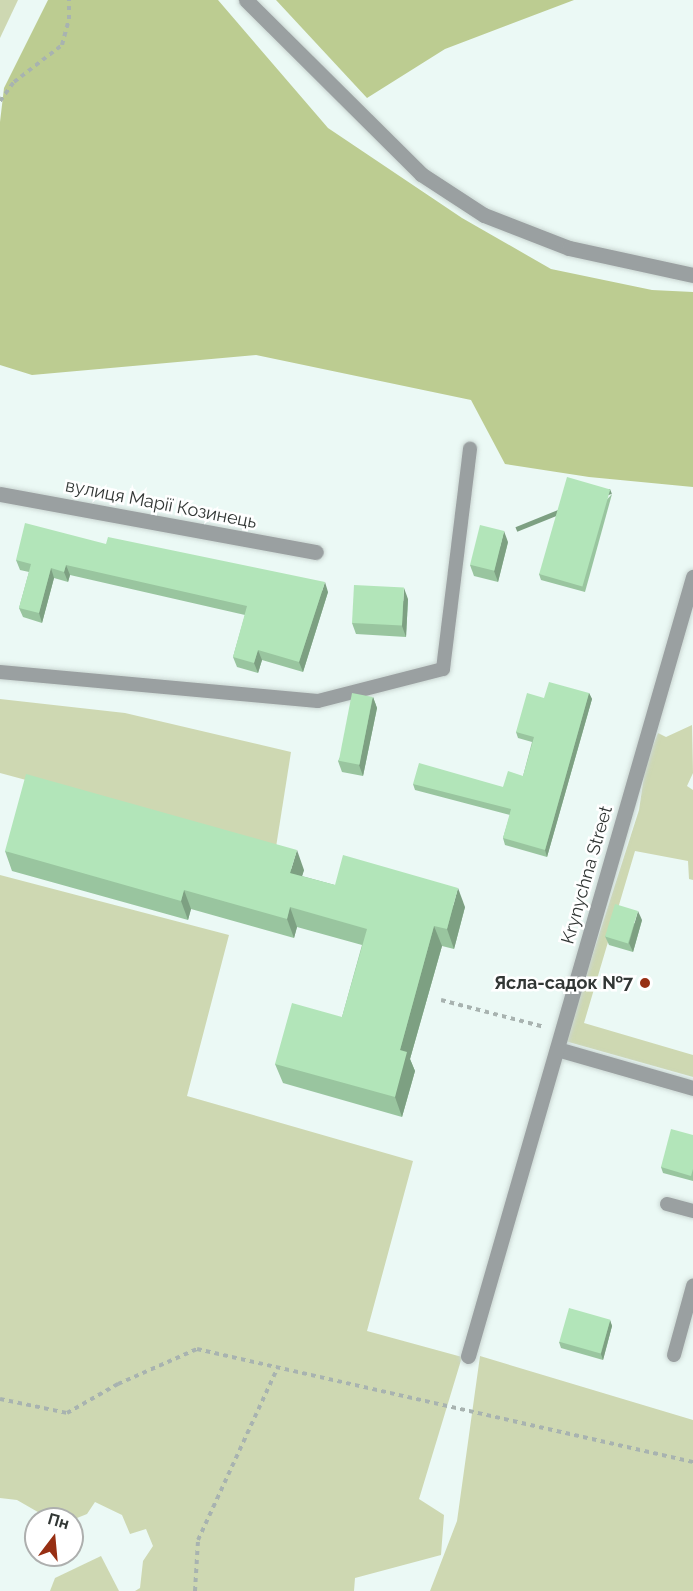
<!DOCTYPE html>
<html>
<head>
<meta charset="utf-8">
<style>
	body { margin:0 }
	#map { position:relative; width:693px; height:1591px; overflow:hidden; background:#ebf9f5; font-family:Raleway,sans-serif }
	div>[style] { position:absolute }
	.green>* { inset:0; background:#ced8b2 }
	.forest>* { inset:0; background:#bccc91 }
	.path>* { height:4px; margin-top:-2px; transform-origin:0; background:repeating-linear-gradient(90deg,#a8b3b0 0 4.5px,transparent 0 9px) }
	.roads { filter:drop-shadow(0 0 2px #cad6d2) drop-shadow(0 0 2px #cad6d2) }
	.service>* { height:14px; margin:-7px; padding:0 7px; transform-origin:7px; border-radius:7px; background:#9aa0a1 }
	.minor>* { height:15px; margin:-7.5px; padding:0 7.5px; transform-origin:7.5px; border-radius:7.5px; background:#9aa0a1 }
	.wall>* { inset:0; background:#99c59f }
	.shaded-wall>* { inset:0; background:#7da082; transform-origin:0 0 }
	.building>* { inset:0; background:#b2e5b9; transform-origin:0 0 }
	.dots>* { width:16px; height:16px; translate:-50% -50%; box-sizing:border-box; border:3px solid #fff; border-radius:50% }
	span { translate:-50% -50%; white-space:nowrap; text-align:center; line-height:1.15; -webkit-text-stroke:5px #fff; paint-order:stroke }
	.street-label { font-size:18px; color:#323735 }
	.poi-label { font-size:18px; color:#323735; font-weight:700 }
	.right { translate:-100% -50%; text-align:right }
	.north { position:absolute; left:24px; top:1507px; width:60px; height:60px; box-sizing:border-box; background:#fff; border:2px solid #adafae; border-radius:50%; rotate:16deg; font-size:16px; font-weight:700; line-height:24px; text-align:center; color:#323735 }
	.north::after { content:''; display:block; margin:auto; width:21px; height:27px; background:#972f13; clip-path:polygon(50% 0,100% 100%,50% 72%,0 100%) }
</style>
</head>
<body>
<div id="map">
	<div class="green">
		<i style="clip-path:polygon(0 0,18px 0,0 38px)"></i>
		<i style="clip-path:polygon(0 699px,125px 713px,291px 752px,276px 847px,0 773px)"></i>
		<i style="clip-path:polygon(692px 725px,693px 773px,687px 786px,693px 790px,693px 880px,689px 879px,688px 861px,635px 851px,584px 1023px,693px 1055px,693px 1077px,565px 1041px,639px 810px,646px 763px,658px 733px,666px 737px)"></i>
		<i style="clip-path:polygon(0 875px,229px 935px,187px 1096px,413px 1161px,367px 1331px,462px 1357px,419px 1499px,444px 1515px,441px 1555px,355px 1578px,354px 1591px,135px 1591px,140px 1588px,143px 1561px,153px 1546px,146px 1529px,130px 1534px,122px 1515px,95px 1502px,87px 1514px,72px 1520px,50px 1519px,17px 1500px,0 1498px)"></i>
		<i style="clip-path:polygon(480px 1356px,693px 1420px,693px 1591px,430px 1591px,457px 1521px)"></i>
		<i style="clip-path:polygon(101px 1556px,119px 1591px,50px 1591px,55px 1578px)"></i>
	</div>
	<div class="forest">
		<i style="clip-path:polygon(48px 0,218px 0,328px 128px,462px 218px,551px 269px,652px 290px,693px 292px,693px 487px,589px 477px,505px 464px,471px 400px,256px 355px,32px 375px,0 365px,0 122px,4px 88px)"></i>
		<i style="clip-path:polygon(276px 0,574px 0,445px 49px,367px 98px)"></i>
	</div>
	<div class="path">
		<i style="left:0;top:101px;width:24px;rotate:-54deg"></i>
		<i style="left:14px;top:82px;width:61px;rotate:-37.6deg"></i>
		<i style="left:62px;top:45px;width:27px;rotate:-75deg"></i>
		<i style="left:69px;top:19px;width:19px;rotate:-90deg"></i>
		<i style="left:441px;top:1000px;width:107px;rotate:14.6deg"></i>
		<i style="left:0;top:1399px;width:68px;rotate:11.8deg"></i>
		<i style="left:67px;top:1413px;width:59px;rotate:-29.6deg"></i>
		<i style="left:118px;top:1384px;width:86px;rotate:-23.9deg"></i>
		<i style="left:197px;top:1349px;width:509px;rotate:12.83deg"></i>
		<i style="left:195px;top:1591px;width:51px;rotate:-86.6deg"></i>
		<i style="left:198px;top:1540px;width:191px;rotate:-65.2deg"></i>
	</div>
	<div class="roads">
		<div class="service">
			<i style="left:0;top:672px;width:319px;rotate:5.2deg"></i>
			<i style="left:318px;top:701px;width:129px;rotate:-14.4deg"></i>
			<i style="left:443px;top:669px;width:222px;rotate:-83deg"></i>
			<i style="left:667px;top:1204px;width:27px;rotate:15deg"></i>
			<i style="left:674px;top:1355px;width:72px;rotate:-74.6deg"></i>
		</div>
		<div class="minor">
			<i style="left:246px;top:0;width:247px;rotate:44.8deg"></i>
			<i style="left:421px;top:174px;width:75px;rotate:33.1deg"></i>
			<i style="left:484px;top:215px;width:91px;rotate:21.2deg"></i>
			<i style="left:569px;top:248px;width:127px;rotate:12.3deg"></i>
			<i style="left:0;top:494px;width:321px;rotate:10.4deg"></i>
			<i style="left:557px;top:1049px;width:141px;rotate:16deg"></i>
			<i style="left:468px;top:1356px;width:811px;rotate:-73.89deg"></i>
		</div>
	</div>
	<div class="wall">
		<i style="clip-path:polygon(612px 494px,585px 592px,541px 580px,539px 574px)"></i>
		<i style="clip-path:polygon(508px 542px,498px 582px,474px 576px,470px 565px)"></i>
		<i style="clip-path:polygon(106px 544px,328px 592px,303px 672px,262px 660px,258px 673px,237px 667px,233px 657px,245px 615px,70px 575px,68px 582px,54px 578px,42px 623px,23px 617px,19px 608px,29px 572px,20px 570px,16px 560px)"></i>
		<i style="clip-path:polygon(408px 599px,406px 637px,356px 634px,352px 623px)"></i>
		<i style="clip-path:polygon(589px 693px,592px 699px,547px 857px,505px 845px,503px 838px,510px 815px,415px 790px,413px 784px,503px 787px,523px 776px,532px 742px,518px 738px,516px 732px,544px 698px)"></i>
		<i style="clip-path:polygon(373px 697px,377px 708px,363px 776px,342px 772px,338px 761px)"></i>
		<i style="clip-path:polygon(5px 851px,304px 870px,302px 876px,335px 885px,465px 907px,454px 949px,442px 946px,410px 1059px,415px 1071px,402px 1117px,283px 1083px,275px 1064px,342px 1017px,362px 945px,297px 927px,294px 938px,191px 909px,188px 920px,12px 871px)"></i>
		<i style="clip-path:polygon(642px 920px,633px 952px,609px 945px,605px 936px)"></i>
		<i style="clip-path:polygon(693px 1135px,693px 1181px,663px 1173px,661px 1167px)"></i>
		<i style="clip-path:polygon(610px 1320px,612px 1326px,603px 1360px,561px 1348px,559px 1342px)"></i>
	</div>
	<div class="shaded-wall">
		<i style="left:610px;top:489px;width:5px;height:102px;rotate:68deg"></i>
		<i style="clip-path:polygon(504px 531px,508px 542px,498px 582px,494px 571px)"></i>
		<i style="clip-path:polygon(66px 565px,70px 575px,68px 582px,64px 572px)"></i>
		<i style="clip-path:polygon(51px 568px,54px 578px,42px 623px,39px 613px)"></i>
		<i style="clip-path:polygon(325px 582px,328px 592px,303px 672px,299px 662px)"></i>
		<i style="clip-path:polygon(404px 588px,408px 599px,406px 637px,402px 626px)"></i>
		<i style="clip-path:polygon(258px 650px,262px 660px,258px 673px,254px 663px)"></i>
		<i style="clip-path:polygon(589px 693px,592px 699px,547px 857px,545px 850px)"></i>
		<i style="clip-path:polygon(373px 697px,377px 708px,363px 776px,359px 765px)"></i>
		<i style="clip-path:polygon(297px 850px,304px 870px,297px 892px,290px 873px)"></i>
		<i style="clip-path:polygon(458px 888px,465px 907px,454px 949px,447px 929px)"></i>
		<i style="clip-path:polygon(184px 890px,191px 909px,188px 920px,181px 901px)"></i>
		<i style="clip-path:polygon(290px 907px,297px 927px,294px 938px,287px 919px)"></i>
		<i style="clip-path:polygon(638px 911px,642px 920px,633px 952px,629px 943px)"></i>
		<i style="clip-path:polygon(434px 926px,442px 946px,410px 1059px,415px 1071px,402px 1117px,395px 1097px,400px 1050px)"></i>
		<i style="clip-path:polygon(610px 1320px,612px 1326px,603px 1360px,601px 1354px)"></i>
	</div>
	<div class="building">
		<i style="left:567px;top:477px;width:45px;height:101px;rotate:16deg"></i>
		<i style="clip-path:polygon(25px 523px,106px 544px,108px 537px,325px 582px,299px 662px,258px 650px,254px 663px,233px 657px,247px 606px,66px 565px,64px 572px,51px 568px,39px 613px,19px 608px,31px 564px,16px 560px)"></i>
		<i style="left:480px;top:525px;width:25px;height:41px;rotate:14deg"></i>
		<i style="left:354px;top:585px;width:50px;height:38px;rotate:3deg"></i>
		<i style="clip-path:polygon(549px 682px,589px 693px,545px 850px,503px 838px,511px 809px,413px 784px,419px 763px,503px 787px,508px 771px,523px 776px,534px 737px,516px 732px,527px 693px,544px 698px)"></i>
		<i style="left:352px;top:693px;width:21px;height:69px;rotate:11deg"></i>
		<i style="clip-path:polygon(26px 774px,297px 850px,290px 873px,335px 885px,343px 855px,458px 888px,447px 929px,434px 926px,400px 1050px,407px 1052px,395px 1097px,275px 1064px,292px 1003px,342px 1017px,367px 929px,290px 907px,287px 919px,184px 890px,181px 901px,5px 851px)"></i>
		<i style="left:615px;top:904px;width:24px;height:34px;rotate:17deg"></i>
		<i style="clip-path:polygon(671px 1129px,693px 1135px,693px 1169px,691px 1176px,661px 1167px)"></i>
		<i style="left:569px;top:1308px;width:43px;height:35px;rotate:16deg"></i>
	</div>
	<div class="dots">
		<i style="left:645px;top:983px;background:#972f13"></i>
	</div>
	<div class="street-label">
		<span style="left:161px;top:504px;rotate:11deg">вулиця Марії Козинець</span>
		<span style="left:587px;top:875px;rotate:-74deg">Krynychna Street</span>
	</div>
	<div class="poi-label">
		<span class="right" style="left:633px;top:983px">Ясла-садок №7</span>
	</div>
	<div class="north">Пн</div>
</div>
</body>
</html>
